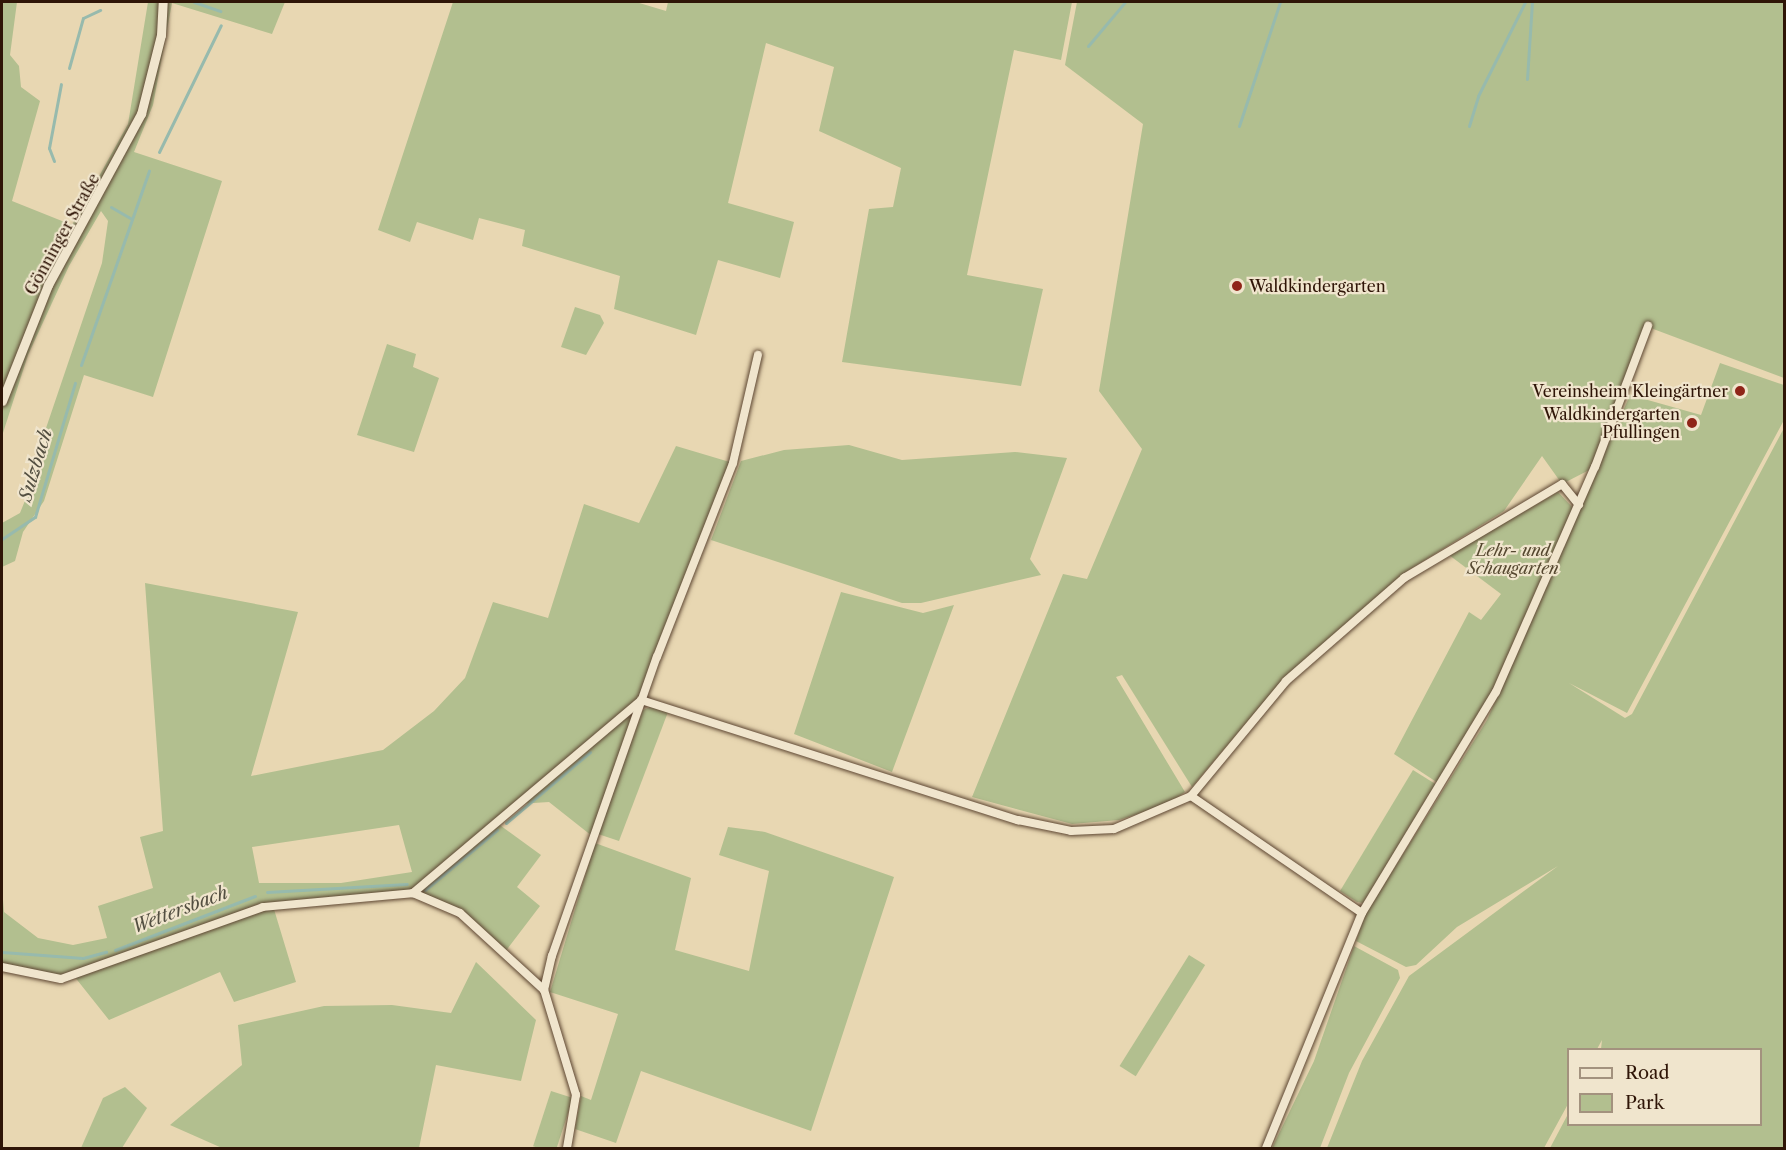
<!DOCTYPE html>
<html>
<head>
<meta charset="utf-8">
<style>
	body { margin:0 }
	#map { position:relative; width:1786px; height:1150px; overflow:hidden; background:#e8d7b2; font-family:"Libre Caslon Text",serif }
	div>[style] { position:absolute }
	.green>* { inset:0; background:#b2bf8f; transform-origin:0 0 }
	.stream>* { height:3px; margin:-1.5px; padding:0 1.5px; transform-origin:1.5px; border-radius:1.5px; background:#97baad }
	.roads { filter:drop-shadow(0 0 2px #5d4632) drop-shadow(0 0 2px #5d4632) }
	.minor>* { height:8px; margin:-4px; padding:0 4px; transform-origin:4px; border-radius:4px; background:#f0e5cd }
	.tertiary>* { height:9px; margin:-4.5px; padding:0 4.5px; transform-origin:4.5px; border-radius:4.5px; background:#f0e5cd }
	.dots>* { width:16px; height:16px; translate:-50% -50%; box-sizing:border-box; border:3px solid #f0e5cd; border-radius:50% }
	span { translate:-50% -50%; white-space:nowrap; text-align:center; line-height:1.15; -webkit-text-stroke:4.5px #f0e5cd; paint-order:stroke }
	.street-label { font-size:16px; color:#2f1507 }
	.poi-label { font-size:16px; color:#2f1507 }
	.left { translate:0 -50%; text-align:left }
	.right { translate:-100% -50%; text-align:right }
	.park-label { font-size:16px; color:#564830; font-style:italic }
	.water-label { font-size:18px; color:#534f41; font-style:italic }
	.frame { position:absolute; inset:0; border:3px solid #2f1507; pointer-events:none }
	.legend { position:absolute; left:1567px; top:1048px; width:195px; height:78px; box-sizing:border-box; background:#f0e5cd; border:2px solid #a3927e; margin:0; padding:8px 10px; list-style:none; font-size:18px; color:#2f1507 }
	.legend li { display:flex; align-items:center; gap:12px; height:30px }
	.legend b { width:30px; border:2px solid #a3927e }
</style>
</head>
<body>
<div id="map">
	<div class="green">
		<i style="clip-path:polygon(2px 2px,17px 2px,10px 55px,19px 66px,21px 87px,40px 101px,12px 201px,72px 225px,128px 124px,148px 2px,285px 2px,272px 34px,172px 3px,153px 105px,134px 152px,222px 181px,153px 397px,84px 375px,44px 501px,23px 532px,15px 561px,2px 567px,2px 523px,20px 513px,37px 471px,44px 434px,102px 263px,108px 221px,101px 211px,69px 266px,28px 355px,2px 436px)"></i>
		<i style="clip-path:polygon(453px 2px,636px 2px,666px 11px,668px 2px,1072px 2px,1061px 60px,1014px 50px,967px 275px,1043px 289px,1021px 386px,842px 362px,869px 209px,893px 207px,901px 168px,819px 131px,834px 67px,766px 43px,728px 203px,794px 222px,780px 278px,718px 260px,696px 335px,614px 309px,620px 276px,522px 246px,525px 230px,479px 218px,473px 240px,417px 222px,410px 242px,378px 230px)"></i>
		<i style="clip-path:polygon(1077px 2px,1784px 2px,1784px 378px,1648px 327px,1595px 467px,1562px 484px,1542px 456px,1504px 511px,1404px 573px,1284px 678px,1192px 787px,1122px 675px,1116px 677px,1185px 792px,1168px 804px,1119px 820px,1072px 824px,972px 797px,1063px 574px,1087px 579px,1142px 449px,1099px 391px,1143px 124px,1065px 65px)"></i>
		<i style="clip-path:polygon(575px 307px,600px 315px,604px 323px,586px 355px,561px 347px)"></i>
		<i style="clip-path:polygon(387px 344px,416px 354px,413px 367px,439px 378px,414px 452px,357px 435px)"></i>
		<i style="clip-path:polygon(1720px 363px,1784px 385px,1784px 420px,1627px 713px,1569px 683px,1625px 718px,1632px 714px,1784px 428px,1784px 1148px,1550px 1148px,1568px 1114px,1568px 1124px,1760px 1124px,1760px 1050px,1601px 1049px,1602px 1040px,1597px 1049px,1568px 1050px,1568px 1104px,1544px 1148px,1327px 1148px,1362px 1061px,1409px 976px,1558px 866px,1457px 927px,1416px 965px,1406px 967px,1356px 941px,1365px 915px,1487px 720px,1630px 395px,1701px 415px)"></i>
		<i style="clip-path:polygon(849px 445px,902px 460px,1015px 452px,1067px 458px,1030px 559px,1041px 575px,921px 603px,902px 603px,711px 540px,741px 461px,784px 450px)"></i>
		<i style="clip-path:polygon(evenodd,676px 446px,733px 463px,592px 836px,549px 802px,518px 804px,497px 823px,541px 855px,517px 887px,540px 906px,505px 952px,460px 913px,413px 893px,273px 906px,296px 982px,234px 1002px,220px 972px,109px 1020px,74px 976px,61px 979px,2px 967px,2px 887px,4px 912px,38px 938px,73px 945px,107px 938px,98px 906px,153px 888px,140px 837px,163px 831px,145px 583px,298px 612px,251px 776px,383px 750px,434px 711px,465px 678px,493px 602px,548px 618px,584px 504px,639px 523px,676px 446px,399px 825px,412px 872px,341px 883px,259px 883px,252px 847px,399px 825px)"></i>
		<i style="clip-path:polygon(1558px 492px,1574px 509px,1486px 707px,1438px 783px,1394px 754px,1469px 612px,1481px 620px,1501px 594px,1449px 555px)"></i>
		<i style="clip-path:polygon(841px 592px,923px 613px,954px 605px,892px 772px,794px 734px)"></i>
		<i style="clip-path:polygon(650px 707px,668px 712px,619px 841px,598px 834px,643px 710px)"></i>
		<i style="clip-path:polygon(1413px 770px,1437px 785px,1363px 903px,1357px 902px,1340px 891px)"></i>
		<i style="clip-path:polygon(728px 827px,765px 832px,894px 877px,811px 1131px,641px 1071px,616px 1143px,575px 1129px,581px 1096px,591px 1100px,618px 1014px,550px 992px,595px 843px,691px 878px,675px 950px,749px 971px,769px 871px,719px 855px)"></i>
		<i style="clip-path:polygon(1354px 946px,1398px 970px,1400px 978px,1349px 1073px,1320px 1148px,1272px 1148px,1314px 1061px)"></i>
		<i style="left:1189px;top:955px;width:19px;height:131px;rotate:32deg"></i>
		<i style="clip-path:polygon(476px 962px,536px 1020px,521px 1081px,436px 1065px,419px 1148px,222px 1148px,170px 1125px,242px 1065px,238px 1025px,324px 1006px,392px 1005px,451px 1013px)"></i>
		<i style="clip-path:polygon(125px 1087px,147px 1108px,122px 1148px,81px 1148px,103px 1098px)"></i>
		<i style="left:551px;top:1091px;width:23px;height:58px;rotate:18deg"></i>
	</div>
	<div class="stream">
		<i style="left:194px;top:2px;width:28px;rotate:19deg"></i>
		<i style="left:1088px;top:46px;width:57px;rotate:-49.9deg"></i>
		<i style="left:69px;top:68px;width:52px;rotate:-74.4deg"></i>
		<i style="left:83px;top:18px;width:19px;rotate:-25deg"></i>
		<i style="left:1527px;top:79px;width:77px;rotate:-86.3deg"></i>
		<i style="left:1239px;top:126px;width:131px;rotate:-71.7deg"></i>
		<i style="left:1469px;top:126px;width:31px;rotate:-73deg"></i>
		<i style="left:1478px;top:96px;width:105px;rotate:-63.4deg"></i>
		<i style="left:159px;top:152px;width:141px;rotate:-64deg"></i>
		<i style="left:54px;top:161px;width:14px;rotate:-111deg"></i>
		<i style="left:49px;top:148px;width:65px;rotate:-79.4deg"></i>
		<i style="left:111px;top:207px;width:24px;rotate:30deg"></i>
		<i style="left:81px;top:365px;width:206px;rotate:-70.7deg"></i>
		<i style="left:2px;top:539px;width:40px;rotate:-34deg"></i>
		<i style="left:35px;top:517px;width:140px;rotate:-73.4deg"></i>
		<i style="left:506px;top:823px;width:110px;rotate:-40.2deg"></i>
		<i style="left:425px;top:890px;width:94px;rotate:-39.8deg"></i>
		<i style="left:267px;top:892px;width:140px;rotate:-3.3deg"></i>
		<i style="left:115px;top:950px;width:150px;rotate:-21.1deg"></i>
		<i style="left:2px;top:952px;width:81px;rotate:4.2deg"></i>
		<i style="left:83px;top:958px;width:24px;rotate:-15deg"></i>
	</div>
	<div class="roads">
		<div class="minor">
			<i style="left:641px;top:700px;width:396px;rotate:17.7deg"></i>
			<i style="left:1018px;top:820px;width:54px;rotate:11.7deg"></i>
			<i style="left:1071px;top:831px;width:43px;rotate:-2.7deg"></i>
			<i style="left:1114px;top:829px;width:84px;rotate:-23.2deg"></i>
			<i style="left:1191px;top:796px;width:149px;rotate:-50.4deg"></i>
			<i style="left:1286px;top:681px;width:157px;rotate:-41.1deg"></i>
			<i style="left:1404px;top:578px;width:184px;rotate:-30.7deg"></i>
			<i style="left:1562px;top:484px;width:27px;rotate:51deg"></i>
			<i style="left:1191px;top:796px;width:207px;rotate:34.4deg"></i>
			<i style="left:413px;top:893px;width:51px;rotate:23.1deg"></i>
			<i style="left:460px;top:913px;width:114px;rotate:42.5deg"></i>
			<i style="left:2px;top:967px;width:60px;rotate:11.5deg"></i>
			<i style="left:61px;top:979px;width:214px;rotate:-19.6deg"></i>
			<i style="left:263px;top:907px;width:151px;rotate:-5.3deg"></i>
			<i style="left:413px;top:893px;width:297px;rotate:-40.2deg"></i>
			<i style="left:567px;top:1148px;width:54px;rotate:-80.4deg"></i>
			<i style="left:576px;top:1095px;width:110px;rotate:-106.9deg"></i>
			<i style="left:544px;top:990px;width:35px;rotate:-77deg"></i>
			<i style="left:552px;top:956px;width:317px;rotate:-70.7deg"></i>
			<i style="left:657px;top:657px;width:208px;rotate:-68.6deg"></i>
			<i style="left:733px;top:463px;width:111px;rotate:-77deg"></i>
			<i style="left:1266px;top:1148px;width:254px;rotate:-67.8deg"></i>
			<i style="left:1362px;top:913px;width:258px;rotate:-58.8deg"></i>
			<i style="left:1496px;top:692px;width:246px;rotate:-66.3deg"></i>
			<i style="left:1595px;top:467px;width:151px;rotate:-69.4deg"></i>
		</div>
		<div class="tertiary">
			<i style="left:2px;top:401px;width:125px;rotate:-68.4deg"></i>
			<i style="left:48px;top:285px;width:195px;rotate:-61.5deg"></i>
			<i style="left:141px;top:114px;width:81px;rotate:-75.8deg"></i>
			<i style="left:161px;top:35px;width:33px;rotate:-87deg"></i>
		</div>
	</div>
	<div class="dots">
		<i style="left:1237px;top:286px;background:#8f2418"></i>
		<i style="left:1740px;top:391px;background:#8f2418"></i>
		<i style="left:1692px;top:423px;background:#8f2418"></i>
	</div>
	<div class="street-label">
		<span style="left:62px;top:234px;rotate:-61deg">Gönninger Straße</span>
	</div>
	<div class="poi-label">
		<span class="left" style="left:1249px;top:286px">Waldkindergarten</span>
		<span class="right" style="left:1728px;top:391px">Vereinsheim Kleingärtner</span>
		<span class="right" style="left:1680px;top:423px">Waldkindergarten<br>Pfullingen</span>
	</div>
	<div class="park-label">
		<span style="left:1513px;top:559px">Lehr- und<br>Schaugarten</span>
	</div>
	<div class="water-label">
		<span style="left:36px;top:465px;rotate:-73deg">Sulzbach</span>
		<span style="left:180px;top:910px;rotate:-21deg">Wettersbach</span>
	</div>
	<div class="frame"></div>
	<ul class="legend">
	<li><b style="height:8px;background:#f0e5cd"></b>Road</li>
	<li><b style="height:16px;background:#b2bf8f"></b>Park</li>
	</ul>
</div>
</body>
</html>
